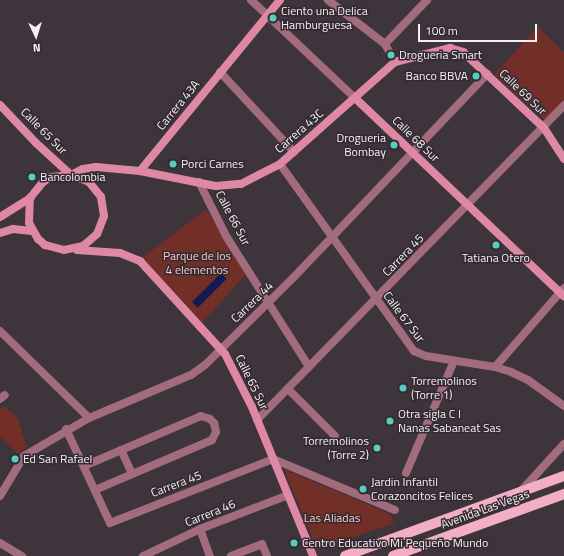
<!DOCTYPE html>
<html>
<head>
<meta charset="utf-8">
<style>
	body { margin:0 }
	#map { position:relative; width:564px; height:556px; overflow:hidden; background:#3d343c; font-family:"Titillium Web",sans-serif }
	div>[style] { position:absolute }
	.green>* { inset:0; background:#712f27 }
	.water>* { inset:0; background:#131952; transform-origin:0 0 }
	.street>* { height:8px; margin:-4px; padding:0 4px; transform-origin:4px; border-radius:4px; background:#a36c7d }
	.secondary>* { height:8px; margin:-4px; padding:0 4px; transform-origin:4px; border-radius:4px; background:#df88a4 }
	.primary>* { height:10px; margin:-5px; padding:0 5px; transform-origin:5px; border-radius:5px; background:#f2aec3 }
	.dots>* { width:11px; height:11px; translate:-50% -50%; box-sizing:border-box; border:2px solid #332a32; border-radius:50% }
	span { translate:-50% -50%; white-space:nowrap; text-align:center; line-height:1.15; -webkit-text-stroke:3px #332a32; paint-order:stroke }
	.poi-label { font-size:12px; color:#f7f0f6 }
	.left { translate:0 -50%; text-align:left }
	.right { translate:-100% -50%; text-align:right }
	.street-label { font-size:12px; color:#f7f0f6 }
	.park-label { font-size:12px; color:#f8cac3 }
	.north { position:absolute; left:16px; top:16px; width:40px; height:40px; -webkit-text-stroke:3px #332a32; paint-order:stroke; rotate:176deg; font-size:11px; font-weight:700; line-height:16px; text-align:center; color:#f7f0f6 }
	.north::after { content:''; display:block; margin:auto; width:14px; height:18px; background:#f7f0f6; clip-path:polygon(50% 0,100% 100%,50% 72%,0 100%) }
	.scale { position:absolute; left:418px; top:24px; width:119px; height:18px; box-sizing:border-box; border:2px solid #f7f0f6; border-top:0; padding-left:5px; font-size:12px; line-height:14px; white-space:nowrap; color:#f7f0f6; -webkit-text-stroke:3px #332a32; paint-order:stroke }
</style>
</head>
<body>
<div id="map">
	<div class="green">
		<i style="clip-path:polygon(538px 27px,564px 52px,564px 100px,545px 121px,494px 74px)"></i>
		<i style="clip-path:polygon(206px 209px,247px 273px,202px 323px,142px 258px)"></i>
		<i style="clip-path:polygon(4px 406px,17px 417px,27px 447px,18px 454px,0 437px,0 409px)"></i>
		<i style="clip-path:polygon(284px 469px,390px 514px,394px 523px,317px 550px)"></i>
	</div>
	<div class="water">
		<i style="left:221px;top:273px;width:8px;height:41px;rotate:45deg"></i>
	</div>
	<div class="street">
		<i style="left:251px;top:0;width:143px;rotate:43.3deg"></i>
		<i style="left:328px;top:0;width:72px;rotate:37.7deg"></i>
		<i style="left:385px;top:44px;width:21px;rotate:61deg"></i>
		<i style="left:385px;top:44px;width:61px;rotate:-46.3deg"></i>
		<i style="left:220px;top:72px;width:109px;rotate:47.2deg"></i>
		<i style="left:280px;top:164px;width:230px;rotate:54.4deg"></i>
		<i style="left:414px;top:351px;width:13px;rotate:23deg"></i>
		<i style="left:426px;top:356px;width:70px;rotate:9.1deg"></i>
		<i style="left:495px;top:367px;width:17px;rotate:17deg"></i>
		<i style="left:511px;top:372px;width:19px;rotate:25deg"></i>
		<i style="left:528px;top:380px;width:44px;rotate:35.8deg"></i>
		<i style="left:199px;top:182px;width:60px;rotate:63.4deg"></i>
		<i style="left:226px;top:236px;width:155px;rotate:57.6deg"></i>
		<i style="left:0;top:331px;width:124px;rotate:44.3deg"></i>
		<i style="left:495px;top:367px;width:105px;rotate:-48.9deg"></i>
		<i style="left:288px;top:389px;width:66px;rotate:45deg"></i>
		<i style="left:0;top:399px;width:6px;rotate:-39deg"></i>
		<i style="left:257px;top:420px;width:440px;rotate:-45.7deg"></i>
		<i style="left:66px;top:429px;width:104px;rotate:64.9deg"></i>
		<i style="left:110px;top:523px;width:175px;rotate:-21.4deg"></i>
		<i style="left:273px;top:459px;width:132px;rotate:22.7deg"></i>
		<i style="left:121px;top:450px;width:26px;rotate:65deg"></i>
		<i style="left:84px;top:466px;width:127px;rotate:-23.1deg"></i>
		<i style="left:201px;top:416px;width:9px;rotate:18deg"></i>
		<i style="left:210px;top:419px;width:6px;rotate:45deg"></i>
		<i style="left:214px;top:423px;width:9px;rotate:77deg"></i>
		<i style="left:216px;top:432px;width:9px;rotate:117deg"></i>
		<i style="left:212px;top:440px;width:127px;rotate:156.9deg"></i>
		<i style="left:406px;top:473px;width:122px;rotate:-66.8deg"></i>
		<i style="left:520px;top:492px;width:65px;rotate:-47.5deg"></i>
		<i style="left:0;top:496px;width:47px;rotate:-59deg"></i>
		<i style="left:24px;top:456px;width:75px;rotate:-30.3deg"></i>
		<i style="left:89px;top:418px;width:111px;rotate:-22.9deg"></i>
		<i style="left:191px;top:375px;width:17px;rotate:-36deg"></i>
		<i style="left:205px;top:365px;width:124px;rotate:-44.7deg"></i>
		<i style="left:293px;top:278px;width:282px;rotate:-46.4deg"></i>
		<i style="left:200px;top:529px;width:29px;rotate:70deg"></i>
		<i style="left:0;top:543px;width:26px;rotate:31deg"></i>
		<i style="left:143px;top:556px;width:63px;rotate:-25.3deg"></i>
		<i style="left:200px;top:529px;width:94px;rotate:-21.1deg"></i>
		<i style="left:231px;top:556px;width:33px;rotate:-21deg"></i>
		<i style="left:262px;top:544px;width:13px;rotate:67deg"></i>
	</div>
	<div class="secondary">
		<i style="left:355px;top:98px;width:288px;rotate:43.5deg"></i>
		<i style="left:0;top:105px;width:52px;rotate:46.5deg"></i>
		<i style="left:36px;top:143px;width:47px;rotate:42.4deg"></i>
		<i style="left:71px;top:175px;width:19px;rotate:21deg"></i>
		<i style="left:89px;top:182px;width:19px;rotate:51deg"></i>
		<i style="left:101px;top:197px;width:19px;rotate:81deg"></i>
		<i style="left:104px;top:216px;width:19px;rotate:111deg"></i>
		<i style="left:97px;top:234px;width:18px;rotate:139deg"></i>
		<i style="left:83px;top:246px;width:19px;rotate:168deg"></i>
		<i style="left:64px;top:250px;width:20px;rotate:-165deg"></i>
		<i style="left:45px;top:245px;width:9px;rotate:-139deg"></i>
		<i style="left:38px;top:239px;width:18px;rotate:-119deg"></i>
		<i style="left:29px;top:223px;width:25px;rotate:-88deg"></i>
		<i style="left:30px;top:198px;width:21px;rotate:-51deg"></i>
		<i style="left:43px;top:182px;width:9px;rotate:-32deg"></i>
		<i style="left:51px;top:177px;width:20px;rotate:-6deg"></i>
		<i style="left:71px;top:175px;width:13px;rotate:-27deg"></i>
		<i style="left:83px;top:169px;width:13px;rotate:-9deg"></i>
		<i style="left:96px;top:167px;width:44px;rotate:5.2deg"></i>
		<i style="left:140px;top:171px;width:77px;rotate:11.2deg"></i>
		<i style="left:216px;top:186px;width:25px;rotate:-5deg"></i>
		<i style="left:241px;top:184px;width:44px;rotate:-27.1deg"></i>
		<i style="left:280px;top:164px;width:154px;rotate:-41.6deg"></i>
		<i style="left:395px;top:62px;width:57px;rotate:-14.3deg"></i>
		<i style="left:450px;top:48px;width:14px;rotate:17deg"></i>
		<i style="left:463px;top:52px;width:111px;rotate:43.2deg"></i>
		<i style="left:544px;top:128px;width:37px;rotate:57deg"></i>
		<i style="left:140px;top:171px;width:221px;rotate:-50.7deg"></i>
		<i style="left:0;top:217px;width:36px;rotate:-32deg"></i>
		<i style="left:0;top:233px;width:14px;rotate:-17deg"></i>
		<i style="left:13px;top:229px;width:19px;rotate:6deg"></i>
		<i style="left:77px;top:250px;width:43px;rotate:4deg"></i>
		<i style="left:120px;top:253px;width:22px;rotate:22deg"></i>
		<i style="left:140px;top:261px;width:126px;rotate:47.6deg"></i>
		<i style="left:225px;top:354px;width:59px;rotate:63deg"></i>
		<i style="left:252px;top:407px;width:161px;rotate:67.7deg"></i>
	</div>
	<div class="primary">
		<i style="left:345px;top:556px;width:233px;rotate:-20.1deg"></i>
		<i style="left:393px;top:556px;width:182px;rotate:-19.9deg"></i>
	</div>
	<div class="dots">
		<i style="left:273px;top:18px;background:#58cebf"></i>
		<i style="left:391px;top:55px;background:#58cebf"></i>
		<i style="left:476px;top:76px;background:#58cebf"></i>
		<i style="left:394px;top:145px;background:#58cebf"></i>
		<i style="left:173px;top:164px;background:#58cebf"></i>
		<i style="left:32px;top:177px;background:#58cebf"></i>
		<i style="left:496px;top:245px;background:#58cebf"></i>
		<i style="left:403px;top:388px;background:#58cebf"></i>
		<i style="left:390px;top:421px;background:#58cebf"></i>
		<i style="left:377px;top:448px;background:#58cebf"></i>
		<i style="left:15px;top:459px;background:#58cebf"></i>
		<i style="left:363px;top:489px;background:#58cebf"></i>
		<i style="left:294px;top:543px;background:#58cebf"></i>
	</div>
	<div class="poi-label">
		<span class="left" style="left:281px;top:18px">Ciento una Delica<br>Hamburguesa</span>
		<span class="left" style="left:399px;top:55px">Drogueria Smart</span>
		<span class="right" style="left:468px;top:76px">Banco BBVA</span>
		<span class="right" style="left:386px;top:145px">Drogueria<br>Bombay</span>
		<span class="left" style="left:181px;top:164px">Porci Carnes</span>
		<span class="left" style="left:40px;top:177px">Bancolombia</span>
		<span style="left:496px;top:258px">Tatiana Otero</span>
		<span class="left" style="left:411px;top:388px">Torremolinos<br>(Torre 1)</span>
		<span class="left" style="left:398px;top:421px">Otra sigla C I<br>Nanas Sabaneat Sas</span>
		<span class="right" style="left:369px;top:448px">Torremolinos<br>(Torre 2)</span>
		<span class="left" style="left:23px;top:459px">Ed San Rafael</span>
		<span class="left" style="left:371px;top:489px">Jardin Infantil<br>Corazoncitos Felices</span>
		<span class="left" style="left:302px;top:543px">Centro Educativo Mi Pequeño Mundo</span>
	</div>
	<div class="street-label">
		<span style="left:523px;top:92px;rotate:44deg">Calle 69 Sur</span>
		<span style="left:178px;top:105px;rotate:-51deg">Carrera 43A</span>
		<span style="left:44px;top:131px;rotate:45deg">Calle 65 Sur</span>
		<span style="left:299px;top:131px;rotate:-41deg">Carrera 43C</span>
		<span style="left:416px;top:139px;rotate:44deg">Calle 68 Sur</span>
		<span style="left:233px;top:218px;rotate:62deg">Calle 66 Sur</span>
		<span style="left:403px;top:255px;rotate:-46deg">Carrera 45</span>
		<span style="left:252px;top:302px;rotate:-44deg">Carrera 44</span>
		<span style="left:404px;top:317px;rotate:53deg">Calle 67 Sur</span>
		<span style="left:252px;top:382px;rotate:64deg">Calle 65 Sur</span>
		<span style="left:176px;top:484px;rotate:-21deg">Carrera 45</span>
		<span style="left:485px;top:509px;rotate:-20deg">Avenida Las Vegas</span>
		<span style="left:210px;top:513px;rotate:-22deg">Carrera 46</span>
	</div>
	<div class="park-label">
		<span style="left:197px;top:263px">Parque de los<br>4 elementos</span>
		<span style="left:332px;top:518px">Las Aliadas</span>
	</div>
	<div class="north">N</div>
	<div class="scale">100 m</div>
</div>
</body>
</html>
